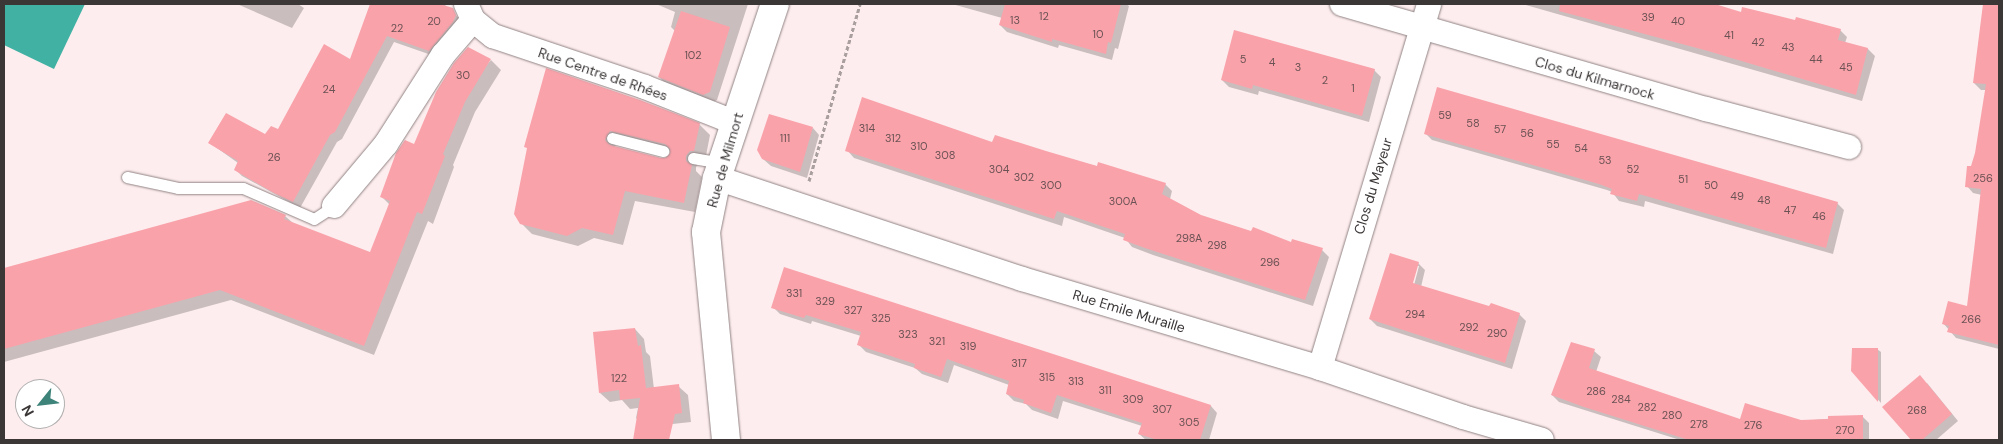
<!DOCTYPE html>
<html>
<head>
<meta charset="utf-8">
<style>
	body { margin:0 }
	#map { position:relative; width:2003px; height:444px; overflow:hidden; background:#fdedee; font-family:"DM Sans",sans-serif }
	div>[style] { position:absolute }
	.water>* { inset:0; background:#40b1a3 }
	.shadow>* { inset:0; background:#0003 }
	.building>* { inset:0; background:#f9a2aa }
	.path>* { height:3px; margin-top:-1.5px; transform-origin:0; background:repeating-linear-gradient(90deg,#aa9f9f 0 4px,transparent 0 6.5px) }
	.roads { filter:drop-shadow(0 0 1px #918384) drop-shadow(0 0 1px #918384) }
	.service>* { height:11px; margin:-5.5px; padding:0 5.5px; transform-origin:5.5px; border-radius:5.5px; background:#fff }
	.minor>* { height:24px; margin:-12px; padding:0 12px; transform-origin:12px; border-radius:12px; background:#fff }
	.tertiary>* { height:28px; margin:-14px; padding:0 14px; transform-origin:14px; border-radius:14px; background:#fff }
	span { translate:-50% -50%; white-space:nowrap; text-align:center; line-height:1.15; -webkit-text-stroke:4px #fff; paint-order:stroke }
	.number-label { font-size:11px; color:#6b5254 }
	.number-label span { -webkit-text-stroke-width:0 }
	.street-label { font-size:14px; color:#3c3737 }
	.frame { position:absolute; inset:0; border:5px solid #3c3737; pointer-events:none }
	.north { position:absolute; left:15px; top:379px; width:50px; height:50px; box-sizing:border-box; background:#fff; border:1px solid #b1afaf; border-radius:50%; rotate:241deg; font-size:14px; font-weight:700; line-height:20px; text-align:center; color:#3c3737 }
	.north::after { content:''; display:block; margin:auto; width:18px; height:22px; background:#3e837a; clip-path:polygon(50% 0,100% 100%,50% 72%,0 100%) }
</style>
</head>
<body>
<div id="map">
	<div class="water">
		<i style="clip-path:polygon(4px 4px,85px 4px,54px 69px,4px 45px)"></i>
	</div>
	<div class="shadow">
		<i style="clip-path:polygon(237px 4px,298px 4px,304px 8px,292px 28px)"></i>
		<i style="clip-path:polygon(371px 4px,446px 4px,445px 7px,452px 10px,462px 23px,437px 57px,394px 42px,342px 139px,337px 142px,300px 208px,242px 176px,235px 169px,238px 163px,210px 143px,266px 135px,278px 131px,351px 61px)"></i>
		<i style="clip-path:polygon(656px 4px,748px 4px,717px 100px,712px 103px,667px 85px,659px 77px,675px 31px,671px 27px,675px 12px)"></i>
		<i style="clip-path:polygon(952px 4px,1126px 4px,1129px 6px,1118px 49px,1115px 48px,1112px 60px,1059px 45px,1058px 48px,1007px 32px,1000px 25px,1002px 18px)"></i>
		<i style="clip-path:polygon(1522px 4px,1708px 4px,1742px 13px,1840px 30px,1847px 37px,1845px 43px,1868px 49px,1875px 56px,1862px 101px)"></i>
		<i style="clip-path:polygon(1985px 4px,1999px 4px,1999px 349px,1956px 338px,1943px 323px,1968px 307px,1982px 195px,1973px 193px,1967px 186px,1976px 153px,1986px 90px,1981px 90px,1974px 83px)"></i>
		<i style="clip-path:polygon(491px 60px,501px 70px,475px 112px,453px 165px,454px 167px,433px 224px,428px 221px,374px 355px,231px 300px,4px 362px,4px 270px,251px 201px,285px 216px,293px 223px,370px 254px,390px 205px,381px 196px,414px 145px)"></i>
		<i style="clip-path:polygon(evenodd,547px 70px,699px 124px,710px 135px,705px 161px,701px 161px,696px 167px,696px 171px,702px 177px,695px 212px,635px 201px,623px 245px,594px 238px,578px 246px,532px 234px,521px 223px,547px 70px,620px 141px,625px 141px,671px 152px,669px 158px,661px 160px,614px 147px,620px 141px)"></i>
		<i style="clip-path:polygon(1374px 70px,1381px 77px,1369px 122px,1259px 91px,1258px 95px,1229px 87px,1222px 80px)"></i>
		<i style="clip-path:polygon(813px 128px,819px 135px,807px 178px,771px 166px,763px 159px)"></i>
		<i style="clip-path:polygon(1425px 133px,1837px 203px,1844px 210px,1833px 254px,1645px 201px,1644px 207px,1619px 201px,1612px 192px,1607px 190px,1432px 140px)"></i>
		<i style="clip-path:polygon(993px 143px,1046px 153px,1165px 184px,1172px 191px,1170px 199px,1201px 216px,1291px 244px,1322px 250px,1329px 257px,1313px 306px,1153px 255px,1132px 247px,1125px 238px,1064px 217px,1062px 226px,854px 158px,847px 150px)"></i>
		<i style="clip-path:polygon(evenodd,1418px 263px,1425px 270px,1421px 287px,1490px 308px,1519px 314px,1526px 321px,1512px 369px,1377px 326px,1370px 319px,1418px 263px,1416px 266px,1419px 266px,1413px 289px,1411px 289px,1416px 266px)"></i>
		<i style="clip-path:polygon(773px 307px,1211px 406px,1217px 413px,1209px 440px,1146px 440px,1139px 434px,1142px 426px,1063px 401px,1058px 419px,1032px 410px,1026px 404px,1014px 401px,1007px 394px,1009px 385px,954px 365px,948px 383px,922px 374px,915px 368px,866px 352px,859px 345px,861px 336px,812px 321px,811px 324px,780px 314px)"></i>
		<i style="clip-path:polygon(635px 329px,644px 339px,646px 352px,650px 356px,654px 389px,678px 386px,688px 395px,691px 422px,645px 427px,636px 418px,638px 408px,630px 409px,622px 400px,610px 402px,600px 393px)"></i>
		<i style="clip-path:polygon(1877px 349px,1881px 352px,1881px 403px,1853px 371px)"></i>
		<i style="clip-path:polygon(1594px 351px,1601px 357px,1596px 372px,1741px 420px,1801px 421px,1862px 416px,1869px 423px,1869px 440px,1680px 440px,1559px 402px,1552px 395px)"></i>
		<i style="clip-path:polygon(1927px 383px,1958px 421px,1936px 440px,1913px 440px,1884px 407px)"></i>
	</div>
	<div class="building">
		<i style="clip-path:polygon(370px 4px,440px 4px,453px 8px,456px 15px,453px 22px,429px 51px,387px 36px,335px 132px,330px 135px,293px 202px,274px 193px,234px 170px,238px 161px,208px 143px,226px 113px,265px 134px,271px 126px,278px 129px,324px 44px,350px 59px)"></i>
		<i style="clip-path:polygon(1005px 4px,1121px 4px,1111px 43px,1108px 42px,1106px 54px,1052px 39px,1052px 42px,999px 25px)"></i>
		<i style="clip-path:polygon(1560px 4px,1715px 4px,1741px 12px,1742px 7px,1795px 20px,1796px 17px,1841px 29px,1838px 40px,1868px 48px,1856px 95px,1708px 51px,1559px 11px)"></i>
		<i style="clip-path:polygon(1983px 4px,1999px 4px,1999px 345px,1947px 332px,1949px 326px,1942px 324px,1948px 301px,1967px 306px,1974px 250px,1981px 189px,1965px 187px,1967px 166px,1971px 166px,1975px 153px,1986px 84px,1973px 83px)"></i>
		<i style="clip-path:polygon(681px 11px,730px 27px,710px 92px,703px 95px,658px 77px)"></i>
		<i style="clip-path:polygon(1234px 30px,1375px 69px,1362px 116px,1253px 85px,1252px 89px,1221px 80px)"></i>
		<i style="clip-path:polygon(468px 47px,491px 59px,465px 102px,443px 154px,445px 156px,422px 214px,417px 212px,364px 346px,220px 290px,4px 349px,4px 268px,251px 200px,286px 215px,284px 219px,370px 252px,390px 201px,380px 197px,396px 153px,405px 140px,414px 144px,436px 92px,454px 63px)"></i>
		<i style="clip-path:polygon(evenodd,546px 68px,640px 100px,700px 123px,694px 151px,690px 151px,686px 156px,686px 161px,692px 165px,684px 203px,625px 191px,613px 235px,582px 228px,567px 236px,520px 224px,514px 214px,527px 148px,524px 147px,546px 68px,610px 131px,665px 144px,670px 149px,670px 153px,665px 158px,661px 158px,610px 145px,605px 140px,610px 131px)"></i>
		<i style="clip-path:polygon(1437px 87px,1838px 202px,1826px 248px,1639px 194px,1637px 201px,1610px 194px,1612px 189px,1599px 184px,1424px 134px)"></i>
		<i style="clip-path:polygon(862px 97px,992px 142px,995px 135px,1046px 151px,1097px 166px,1098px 162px,1166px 183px,1162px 194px,1201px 215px,1251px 231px,1253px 227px,1291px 242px,1292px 239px,1323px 248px,1305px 300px,1145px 248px,1123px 240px,1125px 234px,1057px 211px,1054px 219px,845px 151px)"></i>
		<i style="clip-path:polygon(769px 114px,813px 127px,800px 172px,762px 159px,757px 150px)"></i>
		<i style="clip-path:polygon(1390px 253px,1419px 262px,1413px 283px,1489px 306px,1491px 303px,1520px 313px,1505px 363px,1369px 319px)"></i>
		<i style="clip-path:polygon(784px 267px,1211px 405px,1200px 440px,1158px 440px,1138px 434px,1142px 423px,1057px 395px,1051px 413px,1023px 403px,1024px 400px,1006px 394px,1009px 381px,947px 359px,941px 377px,914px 368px,915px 364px,857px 345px,861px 332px,806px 315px,804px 318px,771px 308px)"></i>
		<i style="clip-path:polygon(635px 328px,638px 346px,641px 345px,646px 388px,679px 384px,682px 413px,675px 414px,669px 440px,633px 440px,640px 398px,620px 400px,619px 390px,599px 393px,593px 332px)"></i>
		<i style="clip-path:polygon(1571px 342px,1595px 349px,1589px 368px,1740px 419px,1745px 403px,1801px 420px,1828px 419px,1828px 416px,1863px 415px,1863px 440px,1689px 440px,1584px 407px,1551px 395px)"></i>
		<i style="clip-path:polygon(1852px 348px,1878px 348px,1878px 402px,1851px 371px)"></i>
		<i style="clip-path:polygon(1920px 375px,1952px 414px,1922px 440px,1911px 440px,1882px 407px)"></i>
	</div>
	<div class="path">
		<i style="left:809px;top:181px;width:184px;rotate:-73.9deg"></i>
	</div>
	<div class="roads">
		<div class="service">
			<i style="left:612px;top:138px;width:53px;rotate:14.3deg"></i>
			<i style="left:693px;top:158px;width:29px;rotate:10deg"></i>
			<i style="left:127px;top:177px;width:52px;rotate:12.2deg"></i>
			<i style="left:178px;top:188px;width:65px"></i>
			<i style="left:243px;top:188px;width:77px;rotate:23.6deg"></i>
			<i style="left:314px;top:219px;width:24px;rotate:-33deg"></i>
		</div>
		<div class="minor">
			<i style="left:466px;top:4px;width:17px;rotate:66deg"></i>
			<i style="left:473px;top:20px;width:26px;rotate:39deg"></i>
			<i style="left:493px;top:36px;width:160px;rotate:18.5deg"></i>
			<i style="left:645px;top:87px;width:98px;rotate:21.6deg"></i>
			<i style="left:1342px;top:4px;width:379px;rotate:16.1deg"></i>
			<i style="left:1706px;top:109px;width:148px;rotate:14.9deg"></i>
			<i style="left:717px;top:178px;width:321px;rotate:18.3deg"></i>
			<i style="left:1022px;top:279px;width:311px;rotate:16.6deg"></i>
			<i style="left:1320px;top:368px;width:151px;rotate:18.9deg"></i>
			<i style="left:1463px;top:417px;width:82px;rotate:16.2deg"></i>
			<i style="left:334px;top:206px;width:81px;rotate:-50deg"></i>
			<i style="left:386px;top:144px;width:106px;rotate:-57.4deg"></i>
			<i style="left:443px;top:55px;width:46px;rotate:-49.4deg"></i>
			<i style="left:1320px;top:368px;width:380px;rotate:-73.3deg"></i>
		</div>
		<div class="tertiary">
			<i style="left:726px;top:440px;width:209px;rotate:-95.5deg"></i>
			<i style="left:706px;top:232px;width:55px;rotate:-78.5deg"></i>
			<i style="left:717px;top:178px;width:183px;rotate:-71.6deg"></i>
		</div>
	</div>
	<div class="number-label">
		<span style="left:1044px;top:16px">12</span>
		<span style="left:1648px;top:17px">39</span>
		<span style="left:1015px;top:20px">13</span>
		<span style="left:434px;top:21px">20</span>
		<span style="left:1678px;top:21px">40</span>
		<span style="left:397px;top:28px">22</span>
		<span style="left:1098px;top:34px">10</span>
		<span style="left:1729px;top:35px">41</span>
		<span style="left:1758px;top:42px">42</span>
		<span style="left:1788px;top:47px">43</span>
		<span style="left:693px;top:55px">102</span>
		<span style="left:1243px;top:59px">5</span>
		<span style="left:1816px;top:59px">44</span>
		<span style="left:1272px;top:62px">4</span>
		<span style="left:1298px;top:67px">3</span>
		<span style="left:1846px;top:67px">45</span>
		<span style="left:463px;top:75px">30</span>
		<span style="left:1325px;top:80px">2</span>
		<span style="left:1353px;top:88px">1</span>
		<span style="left:329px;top:89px">24</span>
		<span style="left:1445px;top:115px">59</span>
		<span style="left:1473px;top:123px">58</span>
		<span style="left:867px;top:128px">314</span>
		<span style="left:1500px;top:129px">57</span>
		<span style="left:1527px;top:133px">56</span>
		<span style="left:785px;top:138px">111</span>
		<span style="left:893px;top:138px">312</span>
		<span style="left:1553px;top:144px">55</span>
		<span style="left:919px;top:146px">310</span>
		<span style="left:1581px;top:148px">54</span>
		<span style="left:945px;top:155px">308</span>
		<span style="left:274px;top:157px">26</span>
		<span style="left:1605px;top:160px">53</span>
		<span style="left:999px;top:169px">304</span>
		<span style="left:1633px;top:169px">52</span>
		<span style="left:1024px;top:177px">302</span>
		<span style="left:1983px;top:178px">256</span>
		<span style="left:1683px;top:179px">51</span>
		<span style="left:1051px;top:185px">300</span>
		<span style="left:1711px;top:185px">50</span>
		<span style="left:1737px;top:196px">49</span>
		<span style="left:1764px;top:200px">48</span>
		<span style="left:1123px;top:201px">300A</span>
		<span style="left:1790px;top:210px">47</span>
		<span style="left:1819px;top:216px">46</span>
		<span style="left:1189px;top:238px">298A</span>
		<span style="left:1217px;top:245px">298</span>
		<span style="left:1270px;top:262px">296</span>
		<span style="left:794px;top:293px">331</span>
		<span style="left:825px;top:301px">329</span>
		<span style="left:853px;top:310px">327</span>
		<span style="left:1415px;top:314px">294</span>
		<span style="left:881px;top:318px">325</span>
		<span style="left:1971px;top:319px">266</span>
		<span style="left:1469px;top:327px">292</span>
		<span style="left:1497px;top:333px">290</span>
		<span style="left:908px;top:334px">323</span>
		<span style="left:937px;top:341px">321</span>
		<span style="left:968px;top:346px">319</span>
		<span style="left:1019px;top:363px">317</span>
		<span style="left:1047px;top:377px">315</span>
		<span style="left:619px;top:378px">122</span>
		<span style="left:1076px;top:381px">313</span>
		<span style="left:1105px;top:390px">311</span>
		<span style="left:1596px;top:391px">286</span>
		<span style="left:1133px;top:399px">309</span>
		<span style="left:1621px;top:399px">284</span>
		<span style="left:1647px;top:407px">282</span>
		<span style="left:1162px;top:409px">307</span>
		<span style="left:1917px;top:410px">268</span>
		<span style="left:1672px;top:415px">280</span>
		<span style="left:1189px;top:422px">305</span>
		<span style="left:1699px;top:424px">278</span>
		<span style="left:1753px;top:425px">276</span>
		<span style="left:1845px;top:430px">270</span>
	</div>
	<div class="street-label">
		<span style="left:603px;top:74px;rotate:19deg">Rue Centre de Rhées</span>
		<span style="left:1595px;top:78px;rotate:16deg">Clos du Kilmarnock</span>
		<span style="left:725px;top:160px;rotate:-74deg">Rue de Milmort</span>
		<span style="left:1373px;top:186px;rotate:-73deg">Clos du Mayeur</span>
		<span style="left:1129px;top:311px;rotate:17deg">Rue Emile Muraille</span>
	</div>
	<div class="frame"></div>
	<div class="north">N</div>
</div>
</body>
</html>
